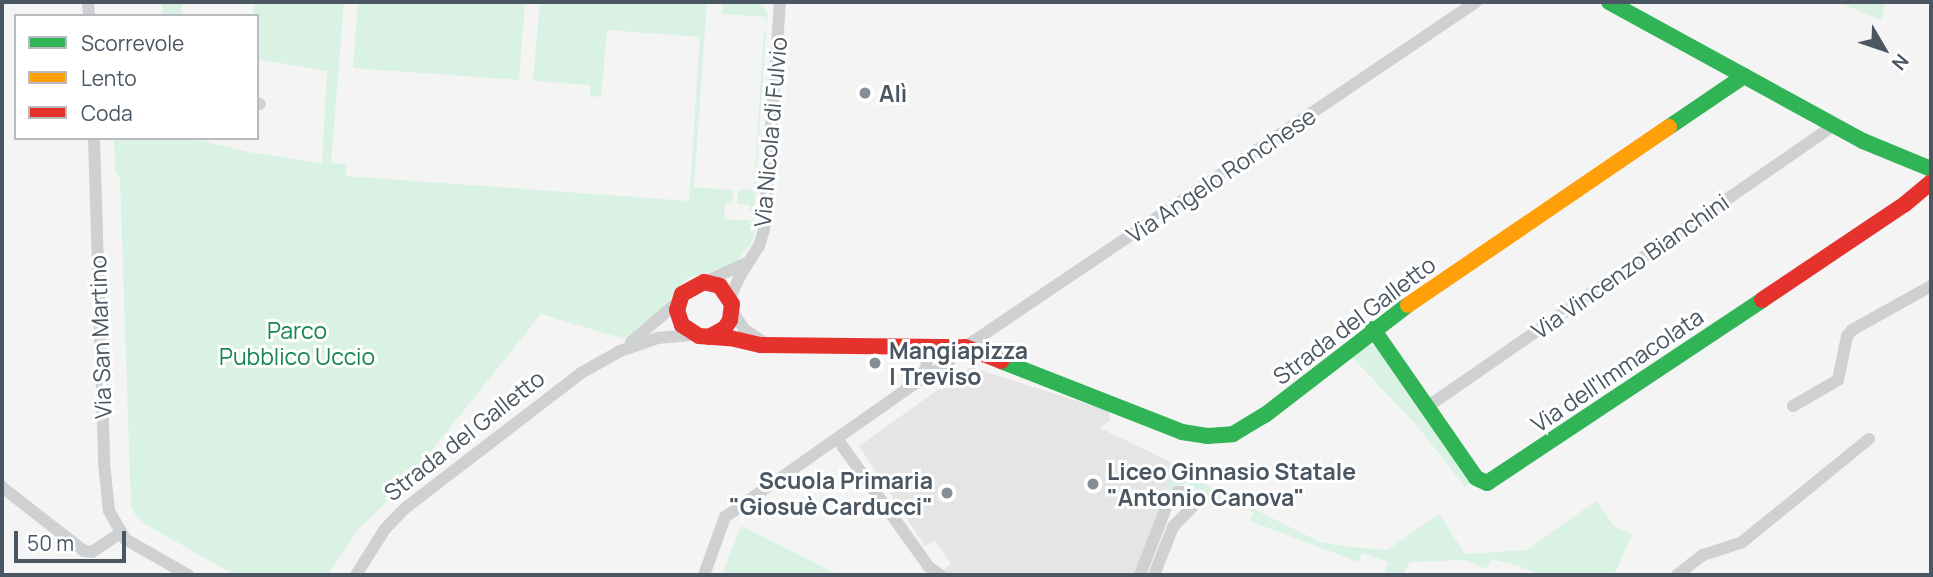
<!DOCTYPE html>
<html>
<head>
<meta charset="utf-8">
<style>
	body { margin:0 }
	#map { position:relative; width:1933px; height:577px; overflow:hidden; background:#f4f4f4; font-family:Manrope,sans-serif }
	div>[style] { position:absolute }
	.education>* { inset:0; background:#e6e5e6 }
	.green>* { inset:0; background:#d9f2e3; transform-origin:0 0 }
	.street>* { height:12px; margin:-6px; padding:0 6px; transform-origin:6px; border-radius:6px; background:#ced0d2 }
	.fast>* { height:16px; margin:-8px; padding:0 8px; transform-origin:8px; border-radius:8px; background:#30b455 }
	.slow>* { height:16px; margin:-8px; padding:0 8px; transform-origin:8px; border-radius:8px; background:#ff9f0a }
	.jam>* { height:16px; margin:-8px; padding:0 8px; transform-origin:8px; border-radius:8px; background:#e5322d }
	.dots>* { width:19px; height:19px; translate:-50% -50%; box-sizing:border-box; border:4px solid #fff; border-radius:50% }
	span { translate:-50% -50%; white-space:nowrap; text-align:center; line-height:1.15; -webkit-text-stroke:6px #fff; paint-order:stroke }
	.poi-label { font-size:23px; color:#4a5661; font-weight:700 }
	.left { translate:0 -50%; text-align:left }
	.right { translate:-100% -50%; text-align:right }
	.street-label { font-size:23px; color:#4a5661 }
	.park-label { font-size:23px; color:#17864f }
	.frame { position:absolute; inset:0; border:4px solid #4a5661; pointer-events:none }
	.legend { position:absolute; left:14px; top:14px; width:245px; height:126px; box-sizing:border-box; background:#fff; border:2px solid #b7bbc0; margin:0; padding:9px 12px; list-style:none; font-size:21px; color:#4a5661 }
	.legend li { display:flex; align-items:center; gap:14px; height:35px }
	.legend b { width:35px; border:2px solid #b7bbc0 }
	.north { position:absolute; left:1849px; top:14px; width:70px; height:70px; -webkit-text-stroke:5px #fff; paint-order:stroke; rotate:129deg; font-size:19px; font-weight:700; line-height:28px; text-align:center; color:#4a5661 }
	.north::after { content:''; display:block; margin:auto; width:24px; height:32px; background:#4a5661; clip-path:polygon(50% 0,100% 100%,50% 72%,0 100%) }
	.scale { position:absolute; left:14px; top:531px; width:112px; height:32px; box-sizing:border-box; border:4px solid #4a5661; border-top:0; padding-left:9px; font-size:21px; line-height:24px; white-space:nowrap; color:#4a5661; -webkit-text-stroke:5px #fff; paint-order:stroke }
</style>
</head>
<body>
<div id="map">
	<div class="education">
		<i style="clip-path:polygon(970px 367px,1109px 411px,1110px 420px,1100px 428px,1177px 465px,1135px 575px,950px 575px,941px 572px,951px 564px,935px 540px,925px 546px,859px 446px)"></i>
	</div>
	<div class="green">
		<i style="left:162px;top:2px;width:20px;height:14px"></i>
		<i style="clip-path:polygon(254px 2px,344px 2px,331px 163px,347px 164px,346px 176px,689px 201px,700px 37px,607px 30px,601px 97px,590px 96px,590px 85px,533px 81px,540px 2px,707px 2px,694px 187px,733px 190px,732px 203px,725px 203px,724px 219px,757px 221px,752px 243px,734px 264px,686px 279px,665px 307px,624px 339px,541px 314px,404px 485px,358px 530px,328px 575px,235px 575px,145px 524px,134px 513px,131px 505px,120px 179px,115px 170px,114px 138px,190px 138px,248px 152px,322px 163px,327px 71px,257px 59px,257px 16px,253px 16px)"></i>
		<i style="clip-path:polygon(358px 2px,525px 2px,519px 80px,353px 68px)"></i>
		<i style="clip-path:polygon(723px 2px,759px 4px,767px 12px,767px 25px,765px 17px,722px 14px)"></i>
		<i style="clip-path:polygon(1838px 2px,1885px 2px,1881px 20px)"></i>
		<i style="clip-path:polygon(764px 32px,766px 32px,754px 211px,750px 210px,750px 205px,737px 204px,738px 191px,754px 188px)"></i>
		<i style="clip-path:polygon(1370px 345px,1374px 345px,1471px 482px,1465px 487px,1418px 427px,1352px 357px)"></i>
		<i style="clip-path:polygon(1177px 465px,1181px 468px,1180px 472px,1320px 542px,1351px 547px,1387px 550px,1439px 514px,1465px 554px,1527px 550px,1596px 501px,1614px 526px,1632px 535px,1614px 575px,1541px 575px,1519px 566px,1491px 559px,1487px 569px,1464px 560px,1410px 562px,1403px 574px,1392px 575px,1385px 572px,1388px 562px,1362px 553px,1358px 562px,1250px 521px,1254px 512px,1224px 498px,1219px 509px,1202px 500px,1194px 488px,1186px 483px,1174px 487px,1162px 503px)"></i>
		<i style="clip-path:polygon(741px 526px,839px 575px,722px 575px)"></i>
	</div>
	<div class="street">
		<i style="left:88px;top:2px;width:14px;rotate:86deg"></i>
		<i style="left:257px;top:103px;width:3px;rotate:18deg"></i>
		<i style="left:94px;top:138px;width:325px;rotate:88.2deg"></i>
		<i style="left:104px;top:463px;width:48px;rotate:84.1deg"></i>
		<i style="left:109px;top:511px;width:32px;rotate:60deg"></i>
		<i style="left:125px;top:539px;width:73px;rotate:29.7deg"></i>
		<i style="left:707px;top:281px;width:41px;rotate:-24.7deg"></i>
		<i style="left:730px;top:298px;width:24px;rotate:-66deg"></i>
		<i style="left:740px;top:276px;width:36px;rotate:-58deg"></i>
		<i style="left:759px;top:246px;width:17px;rotate:-73deg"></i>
		<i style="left:764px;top:230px;width:229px;rotate:-86deg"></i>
		<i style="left:732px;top:311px;width:22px;rotate:56deg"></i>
		<i style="left:744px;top:329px;width:22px;rotate:34deg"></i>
		<i style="left:631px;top:342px;width:62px;rotate:-40.4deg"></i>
		<i style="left:965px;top:347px;width:617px;rotate:-34.03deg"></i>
		<i style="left:917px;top:382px;width:17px;rotate:-57deg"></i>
		<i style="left:926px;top:368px;width:21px;rotate:-82deg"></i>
		<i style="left:1793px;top:406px;width:52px;rotate:-30deg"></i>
		<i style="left:1838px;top:380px;width:45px;rotate:-78.4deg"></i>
		<i style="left:1847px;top:336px;width:8px;rotate:-50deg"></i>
		<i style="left:1852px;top:330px;width:90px;rotate:-29.1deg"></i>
		<i style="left:1427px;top:407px;width:494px;rotate:-34.7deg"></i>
		<i style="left:838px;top:440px;width:156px;rotate:54.4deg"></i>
		<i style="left:929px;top:567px;width:14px;rotate:36deg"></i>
		<i style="left:2px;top:487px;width:104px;rotate:38deg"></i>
		<i style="left:84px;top:551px;width:8px;rotate:7deg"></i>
		<i style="left:92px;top:552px;width:34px;rotate:-34deg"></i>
		<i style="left:356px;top:575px;width:54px;rotate:-57.8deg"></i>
		<i style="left:385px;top:529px;width:28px;rotate:-46deg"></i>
		<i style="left:404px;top:509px;width:223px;rotate:-37.5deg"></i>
		<i style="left:581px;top:373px;width:45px;rotate:-29.4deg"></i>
		<i style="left:620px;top:351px;width:39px;rotate:-19deg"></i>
		<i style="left:657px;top:338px;width:37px;rotate:-5deg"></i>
		<i style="left:704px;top:575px;width:62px;rotate:-70.1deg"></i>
		<i style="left:725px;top:517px;width:235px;rotate:-35.1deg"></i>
		<i style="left:917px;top:382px;width:34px;rotate:-30deg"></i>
		<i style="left:947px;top:365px;width:18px;rotate:-61deg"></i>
		<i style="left:1140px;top:575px;width:80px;rotate:-68.9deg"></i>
		<i style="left:1169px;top:500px;width:12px;rotate:-42deg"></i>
		<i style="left:1178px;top:492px;width:6px"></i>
		<i style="left:1184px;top:492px;width:9px;rotate:41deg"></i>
		<i style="left:1191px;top:498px;width:8px;rotate:76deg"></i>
		<i style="left:1193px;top:506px;width:29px;rotate:134deg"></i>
		<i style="left:1173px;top:527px;width:52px;rotate:111.6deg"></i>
		<i style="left:1677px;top:575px;width:33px;rotate:-38deg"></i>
		<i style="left:1703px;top:555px;width:40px;rotate:-18deg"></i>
		<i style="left:1741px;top:543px;width:165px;rotate:-39.1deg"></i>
	</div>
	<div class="fast">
		<i style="left:1609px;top:2px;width:290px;rotate:28.7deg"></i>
		<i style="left:1863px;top:141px;width:74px;rotate:22.4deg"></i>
		<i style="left:1669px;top:127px;width:91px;rotate:-34.2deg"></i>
		<i style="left:1373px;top:329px;width:181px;rotate:55.3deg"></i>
		<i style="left:1476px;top:478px;width:12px;rotate:24deg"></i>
		<i style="left:1487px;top:483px;width:330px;rotate:-33.6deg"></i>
		<i style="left:1001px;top:361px;width:194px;rotate:21.4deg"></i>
		<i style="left:1182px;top:432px;width:25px;rotate:9deg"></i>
		<i style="left:1207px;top:436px;width:26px;rotate:-4deg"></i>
		<i style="left:1233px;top:434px;width:37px;rotate:-31deg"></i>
		<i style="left:1265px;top:415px;width:180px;rotate:-37.6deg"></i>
	</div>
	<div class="slow">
		<i style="left:1408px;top:305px;width:316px;rotate:-34.3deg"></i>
	</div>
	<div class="jam">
		<i style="left:1762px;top:300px;width:172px;rotate:-33.9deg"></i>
		<i style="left:1905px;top:204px;width:34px;rotate:-40deg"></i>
		<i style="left:709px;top:337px;width:18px;rotate:-29deg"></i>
		<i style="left:725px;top:328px;width:9px;rotate:-58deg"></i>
		<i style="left:730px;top:320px;width:16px;rotate:-83deg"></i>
		<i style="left:732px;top:304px;width:22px;rotate:-124deg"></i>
		<i style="left:720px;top:286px;width:16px;rotate:-166deg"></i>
		<i style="left:704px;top:282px;width:25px;rotate:151deg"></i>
		<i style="left:682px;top:294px;width:17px;rotate:107deg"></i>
		<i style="left:677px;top:310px;width:16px;rotate:72deg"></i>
		<i style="left:682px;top:325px;width:20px;rotate:33deg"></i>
		<i style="left:699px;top:336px;width:31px;rotate:4deg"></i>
		<i style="left:730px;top:338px;width:31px;rotate:13deg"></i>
		<i style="left:760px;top:345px;width:205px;rotate:0.6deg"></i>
		<i style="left:965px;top:347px;width:39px;rotate:21deg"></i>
	</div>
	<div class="dots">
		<i style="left:865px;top:93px;background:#868d94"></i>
		<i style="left:875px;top:363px;background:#868d94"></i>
		<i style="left:1093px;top:484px;background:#868d94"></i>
		<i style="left:947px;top:493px;background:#868d94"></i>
	</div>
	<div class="poi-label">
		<span class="left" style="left:879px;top:93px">Alì</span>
		<span class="left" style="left:889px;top:363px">Mangiapizza<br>| Treviso</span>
		<span class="left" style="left:1107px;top:484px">Liceo Ginnasio Statale<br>"Antonio Canova"</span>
		<span class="right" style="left:933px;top:493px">Scuola Primaria<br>"Giosuè Carducci"</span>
	</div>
	<div class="street-label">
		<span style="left:770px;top:132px;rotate:-85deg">Via Nicola di Fulvio</span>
		<span style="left:1221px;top:175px;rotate:-34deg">Via Angelo Ronchese</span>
		<span style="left:1630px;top:266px;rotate:-35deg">Via Vincenzo Bianchini</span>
		<span style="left:1354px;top:320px;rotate:-37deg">Strada del Galletto</span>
		<span style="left:100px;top:337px;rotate:-92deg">Via San Martino</span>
		<span style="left:1617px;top:370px;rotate:-34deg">Via dell'Immacolata</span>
		<span style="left:464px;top:435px;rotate:-38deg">Strada del Galletto</span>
	</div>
	<div class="park-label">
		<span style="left:297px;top:343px">Parco<br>Pubblico Uccio</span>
	</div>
	<div class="frame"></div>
	<ul class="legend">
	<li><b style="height:9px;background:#30b455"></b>Scorrevole</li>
	<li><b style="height:9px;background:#ff9f0a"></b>Lento</li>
	<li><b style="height:9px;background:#e5322d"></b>Coda</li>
	</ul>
	<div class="north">N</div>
	<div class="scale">50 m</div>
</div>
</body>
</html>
